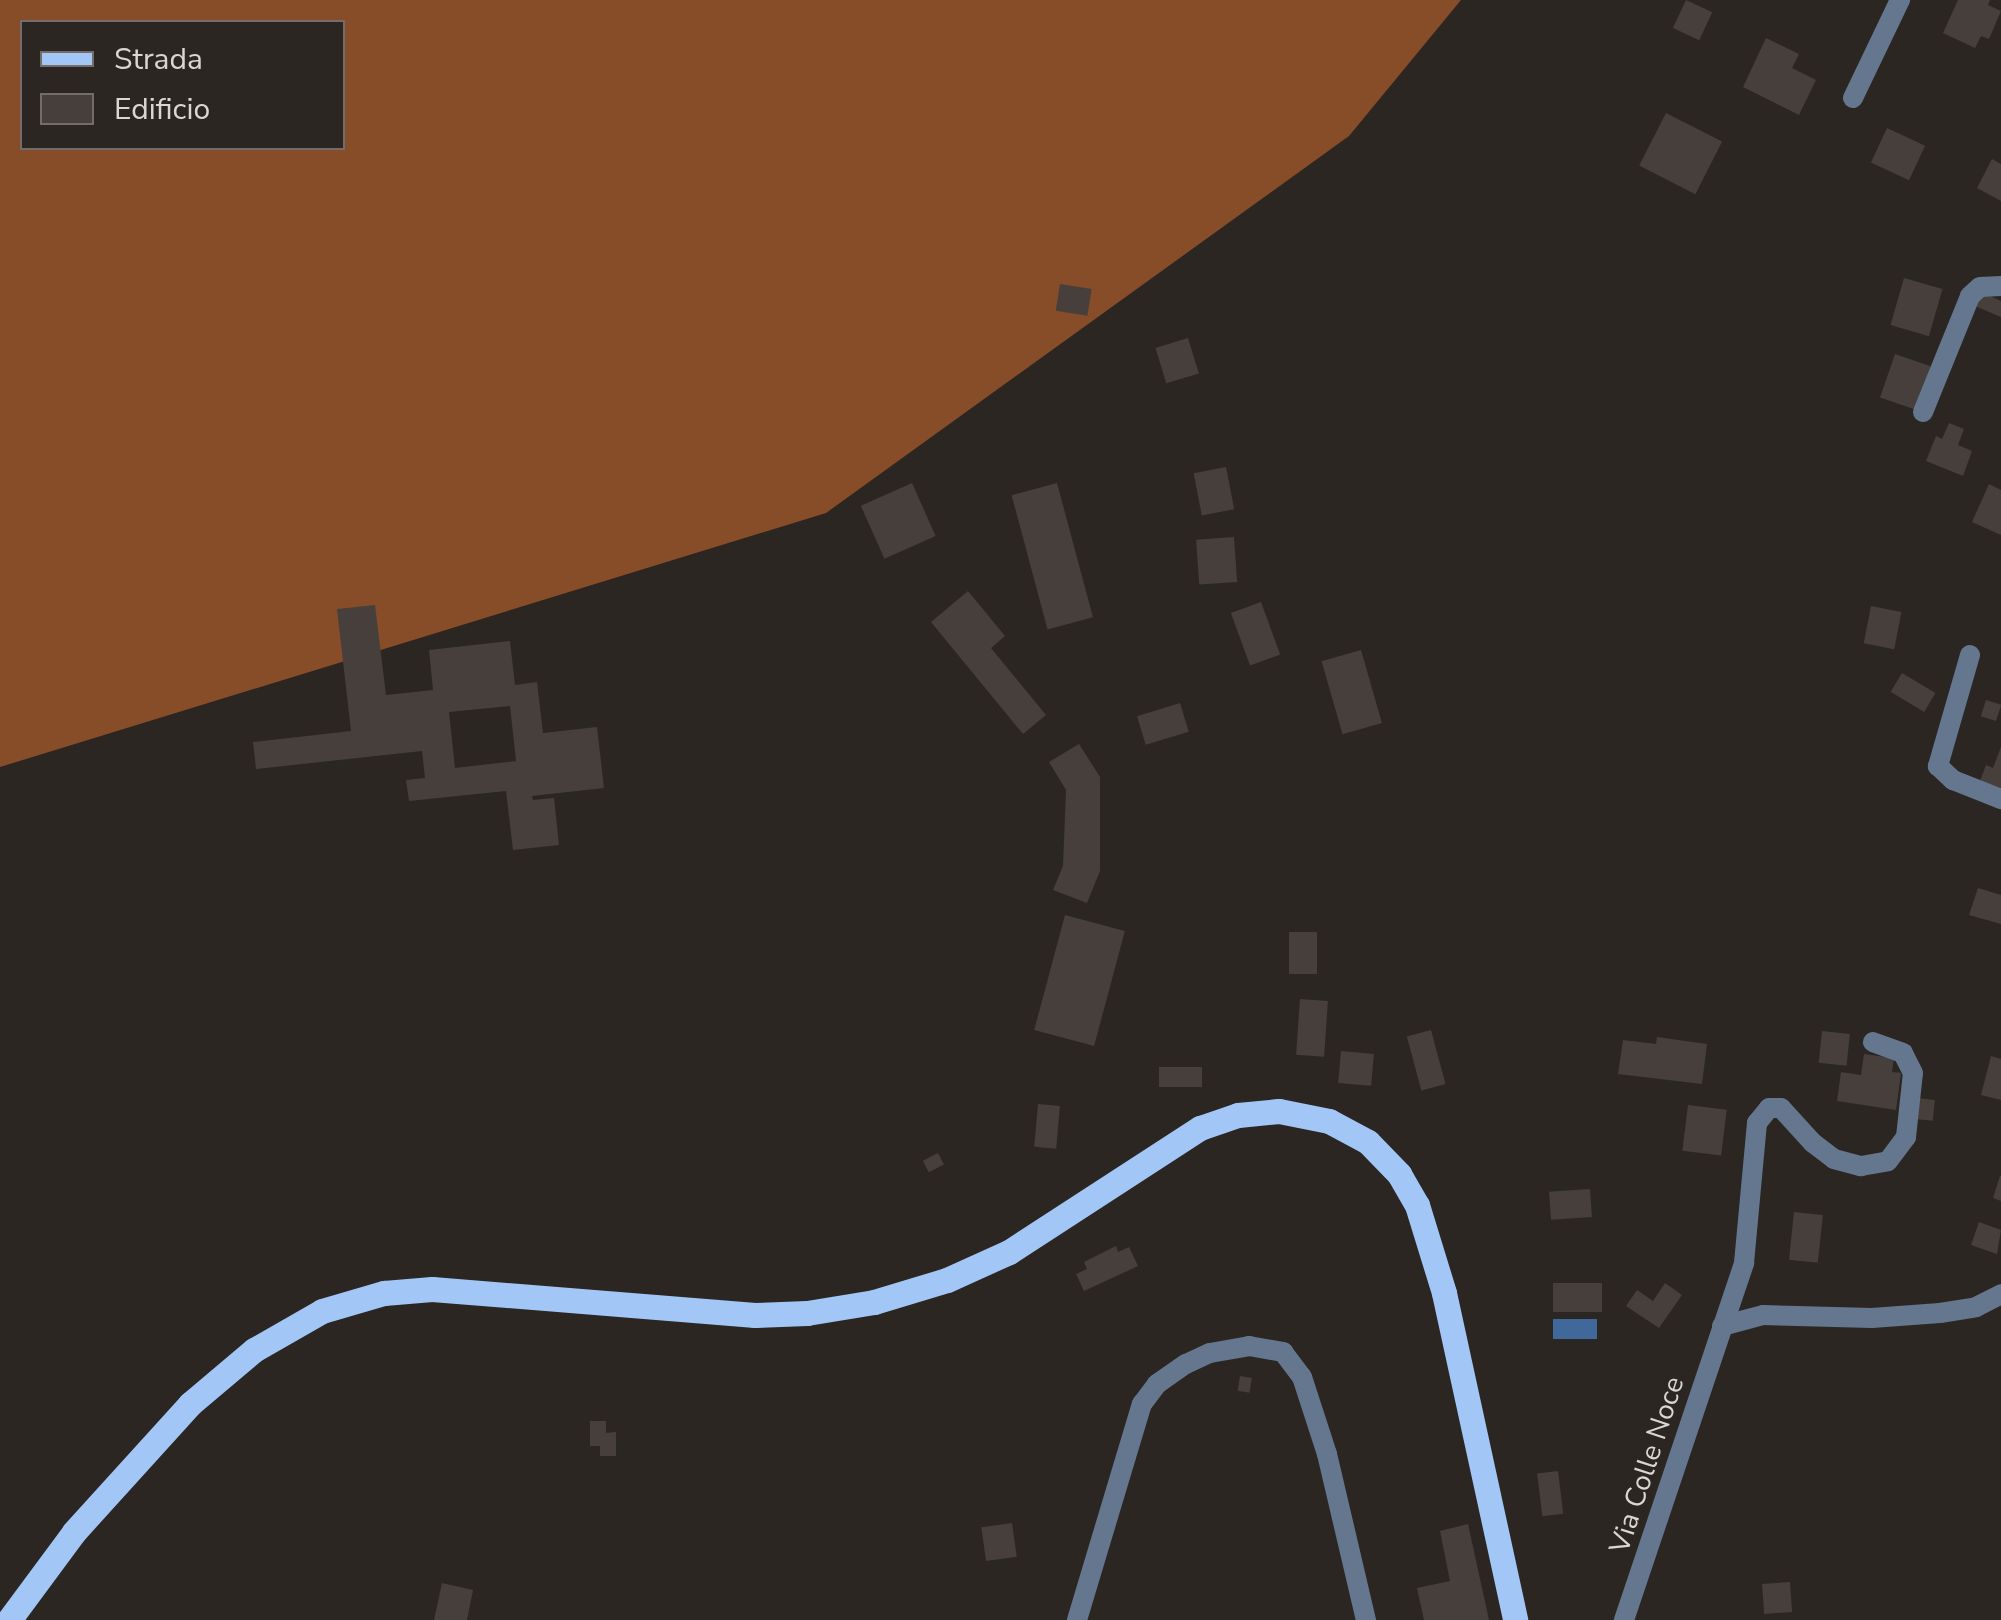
<!DOCTYPE html>
<html>
<head>
<meta charset="utf-8">
<style>
	body { margin:0 }
	#map { position:relative; width:2001px; height:1620px; overflow:hidden; background:#2c2623; font-family:"Nunito Sans",sans-serif }
	div>[style] { position:absolute }
	.forest>* { inset:0; background:#874d28 }
	.water>* { inset:0; background:#41689b; transform-origin:0 0 }
	.building>* { inset:0; background:#463f3c; transform-origin:0 0 }
	.street>* { height:20px; margin:-10px; padding:0 10px; transform-origin:10px; border-radius:10px; background:#65778e }
	.primary>* { height:25px; margin:-12.5px; padding:0 12.5px; transform-origin:12.5px; border-radius:12.5px; background:#a2c7f7 }
	span { translate:-50% -50%; white-space:nowrap; text-align:center; line-height:1.15; -webkit-text-stroke:8px #2c2623; paint-order:stroke }
	.street-label { font-size:28px; color:#dad6d4 }
	.legend { position:absolute; left:20px; top:20px; width:325px; height:130px; box-sizing:border-box; background:#2c2623; border:2px solid #726c6a; margin:0; padding:12px 18px; list-style:none; font-size:30px; color:#dad6d4 }
	.legend li { display:flex; align-items:center; gap:20px; height:50px }
	.legend b { width:50px; border:2px solid #726c6a }
</style>
</head>
<body>
<div id="map">
	<div class="forest">
		<i style="clip-path:polygon(evenodd,0 0,1461px 0,1349px 136px,826px 513px,0 767px,0 0,22px 22px,342px 22px,342px 148px,22px 148px,22px 22px)"></i>
	</div>
	<div class="water">
		<i style="left:1553px;top:1319px;width:44px;height:20px"></i>
	</div>
	<div class="building">
		<i style="left:1686px;top:0;width:29px;height:31px;rotate:25deg"></i>
		<i style="clip-path:polygon(1958px 0,1990px 0,1988px 5px,2001px 11px,1989px 39px,1981px 36px,1975px 48px,1943px 33px)"></i>
		<i style="clip-path:polygon(1766px 38px,1799px 54px,1792px 68px,1816px 80px,1799px 115px,1743px 87px)"></i>
		<i style="left:1666px;top:113px;width:63px;height:59px;rotate:27deg"></i>
		<i style="left:1887px;top:128px;width:42px;height:38px;rotate:25deg"></i>
		<i style="clip-path:polygon(1992px 159px,2001px 164px,2001px 201px,1977px 188px)"></i>
		<i style="left:1904px;top:278px;width:40px;height:49px;rotate:16deg"></i>
		<i style="left:1060px;top:284px;width:32px;height:27px;rotate:9deg"></i>
		<i style="clip-path:polygon(1981px 292px,2001px 301px,2001px 317px,1975px 306px)"></i>
		<i style="left:1188px;top:338px;width:37px;height:34px;rotate:73deg"></i>
		<i style="left:1895px;top:354px;width:40px;height:46px;rotate:19deg"></i>
		<i style="clip-path:polygon(1949px 423px,1964px 429px,1958px 445px,1972px 451px,1963px 476px,1926px 461px,1936px 436px,1942px 439px)"></i>
		<i style="left:1226px;top:467px;width:43px;height:33px;rotate:79deg"></i>
		<i style="left:912px;top:483px;width:58px;height:56px;rotate:66deg"></i>
		<i style="left:1057px;top:483px;width:139px;height:47px;rotate:75deg"></i>
		<i style="clip-path:polygon(1989px 484px,2001px 490px,2001px 535px,1972px 522px)"></i>
		<i style="left:1234px;top:537px;width:45px;height:38px;rotate:86deg"></i>
		<i style="clip-path:polygon(968px 591px,1005px 636px,991px 648px,1046px 715px,1023px 734px,931px 622px)"></i>
		<i style="left:1261px;top:602px;width:56px;height:32px;rotate:70deg"></i>
		<i style="clip-path:polygon(evenodd,375px 605px,386px 695px,433px 690px,429px 650px,510px 641px,515px 685px,537px 682px,543px 733px,597px 727px,604px 788px,532px 796px,533px 800px,554px 798px,559px 845px,513px 850px,506px 791px,409px 801px,406px 780px,425px 778px,422px 751px,256px 769px,253px 742px,351px 731px,337px 609px,375px 605px,510px 706px,516px 761px,455px 768px,449px 712px,510px 706px)"></i>
		<i style="left:1871px;top:606px;width:31px;height:38px;rotate:11deg"></i>
		<i style="left:1361px;top:650px;width:76px;height:41px;rotate:74deg"></i>
		<i style="left:1902px;top:673px;width:39px;height:22px;rotate:31deg"></i>
		<i style="left:1986px;top:700px;width:16px;height:17px;rotate:18deg"></i>
		<i style="left:1180px;top:703px;width:30px;height:45px;rotate:73deg"></i>
		<i style="clip-path:polygon(1079px 744px,1100px 777px,1100px 871px,1087px 903px,1053px 890px,1063px 866px,1066px 790px,1049px 762px)"></i>
		<i style="clip-path:polygon(2001px 747px,2001px 789px,1980px 781px,1986px 765px,1993px 768px)"></i>
		<i style="clip-path:polygon(1978px 888px,2001px 895px,2001px 924px,1969px 915px)"></i>
		<i style="left:1065px;top:915px;width:62px;height:119px;rotate:15deg"></i>
		<i style="left:1317px;top:932px;width:42px;height:28px;rotate:90deg"></i>
		<i style="left:1300px;top:999px;width:28px;height:56px;rotate:4deg"></i>
		<i style="left:1431px;top:1030px;width:56px;height:25px;rotate:75deg"></i>
		<i style="left:1822px;top:1031px;width:28px;height:32px;rotate:6deg"></i>
		<i style="clip-path:polygon(1657px 1037px,1707px 1044px,1702px 1084px,1618px 1074px,1623px 1040px,1656px 1044px)"></i>
		<i style="left:1341px;top:1051px;width:33px;height:32px;rotate:5deg"></i>
		<i style="clip-path:polygon(1864px 1054px,1894px 1058px,1892px 1072px,1901px 1073px,1896px 1110px,1837px 1101px,1841px 1072px,1861px 1075px)"></i>
		<i style="clip-path:polygon(1991px 1056px,2001px 1059px,2001px 1100px,1981px 1095px)"></i>
		<i style="left:1202px;top:1067px;width:20px;height:43px;rotate:90deg"></i>
		<i style="left:1917px;top:1098px;width:18px;height:21px;rotate:6deg"></i>
		<i style="left:1038px;top:1104px;width:22px;height:43px;rotate:5deg"></i>
		<i style="left:1688px;top:1105px;width:39px;height:46px;rotate:7deg"></i>
		<i style="left:938px;top:1153px;width:13px;height:17px;rotate:63deg"></i>
		<i style="clip-path:polygon(2000px 1176px,2001px 1176px,2001px 1201px,1993px 1198px)"></i>
		<i style="left:1590px;top:1189px;width:28px;height:41px;rotate:86deg"></i>
		<i style="left:1794px;top:1212px;width:29px;height:48px;rotate:6deg"></i>
		<i style="clip-path:polygon(1979px 1222px,2001px 1230px,1997px 1254px,1971px 1245px)"></i>
		<i style="clip-path:polygon(1116px 1246px,1118px 1252px,1129px 1247px,1138px 1266px,1084px 1291px,1076px 1274px,1087px 1269px,1084px 1262px)"></i>
		<i style="left:1553px;top:1283px;width:49px;height:29px"></i>
		<i style="clip-path:polygon(1665px 1283px,1682px 1295px,1659px 1328px,1626px 1306px,1637px 1290px,1653px 1301px)"></i>
		<i style="left:1240px;top:1376px;width:12px;height:15px;rotate:9deg"></i>
		<i style="clip-path:polygon(590px 1421px,606px 1421px,606px 1433px,616px 1432px,616px 1456px,600px 1456px,600px 1446px,590px 1446px)"></i>
		<i style="left:1558px;top:1471px;width:43px;height:21px;rotate:83deg"></i>
		<i style="left:1012px;top:1523px;width:34px;height:31px;rotate:82deg"></i>
		<i style="clip-path:polygon(1468px 1524px,1489px 1620px,1424px 1620px,1417px 1588px,1450px 1581px,1440px 1531px)"></i>
		<i style="left:1790px;top:1582px;width:30px;height:28px;rotate:86deg"></i>
		<i style="clip-path:polygon(442px 1583px,473px 1590px,467px 1620px,434px 1620px)"></i>
	</div>
	<div class="street">
		<i style="left:1853px;top:98px;width:109px;rotate:-64.4deg"></i>
		<i style="left:1923px;top:412px;width:125px;rotate:-67.9deg"></i>
		<i style="left:1970px;top:296px;width:13px;rotate:-42deg"></i>
		<i style="left:1980px;top:287px;width:21px;rotate:-3deg"></i>
		<i style="left:1970px;top:655px;width:116px;rotate:106.1deg"></i>
		<i style="left:1938px;top:766px;width:21px;rotate:43deg"></i>
		<i style="left:1953px;top:780px;width:52px;rotate:21.6deg"></i>
		<i style="left:1722px;top:1326px;width:42px;rotate:-15deg"></i>
		<i style="left:1763px;top:1315px;width:109px;rotate:1.6deg"></i>
		<i style="left:1872px;top:1318px;width:68px;rotate:-4.2deg"></i>
		<i style="left:1940px;top:1313px;width:36px;rotate:-9deg"></i>
		<i style="left:1976px;top:1307px;width:28px;rotate:-27deg"></i>
		<i style="left:1077px;top:1620px;width:226px;rotate:-73.3deg"></i>
		<i style="left:1142px;top:1404px;width:25px;rotate:-53deg"></i>
		<i style="left:1157px;top:1384px;width:35px;rotate:-35deg"></i>
		<i style="left:1186px;top:1364px;width:26px;rotate:-25deg"></i>
		<i style="left:1210px;top:1353px;width:40px;rotate:-10deg"></i>
		<i style="left:1249px;top:1346px;width:35px;rotate:10deg"></i>
		<i style="left:1283px;top:1352px;width:31px;rotate:53deg"></i>
		<i style="left:1302px;top:1377px;width:81px;rotate:72deg"></i>
		<i style="left:1327px;top:1454px;width:171px;rotate:76.8deg"></i>
		<i style="left:1624px;top:1620px;width:377px;rotate:-71.4deg"></i>
		<i style="left:1744px;top:1263px;width:141px;rotate:-84.7deg"></i>
		<i style="left:1757px;top:1123px;width:19px;rotate:-51deg"></i>
		<i style="left:1769px;top:1108px;width:12px"></i>
		<i style="left:1781px;top:1108px;width:47px;rotate:47.6deg"></i>
		<i style="left:1813px;top:1143px;width:26px;rotate:37deg"></i>
		<i style="left:1834px;top:1159px;width:28px;rotate:15deg"></i>
		<i style="left:1861px;top:1166px;width:27px;rotate:-10deg"></i>
		<i style="left:1888px;top:1161px;width:30px;rotate:-53deg"></i>
		<i style="left:1906px;top:1137px;width:64px;rotate:-83.8deg"></i>
		<i style="left:1913px;top:1073px;width:22px;rotate:-117deg"></i>
		<i style="left:1903px;top:1053px;width:32px;rotate:-160deg"></i>
	</div>
	<div class="primary">
		<i style="left:9px;top:1620px;width:109px;rotate:-53.5deg"></i>
		<i style="left:74px;top:1532px;width:173px;rotate:-47.8deg"></i>
		<i style="left:190px;top:1404px;width:84px;rotate:-40.2deg"></i>
		<i style="left:254px;top:1350px;width:78px;rotate:-29.8deg"></i>
		<i style="left:322px;top:1311px;width:65px;rotate:-16.2deg"></i>
		<i style="left:384px;top:1293px;width:48px;rotate:-4.8deg"></i>
		<i style="left:432px;top:1289px;width:324px;rotate:4.6deg"></i>
		<i style="left:755px;top:1315px;width:52px;rotate:-2.2deg"></i>
		<i style="left:807px;top:1313px;width:68px;rotate:-9.3deg"></i>
		<i style="left:874px;top:1302px;width:76px;rotate:-16.8deg"></i>
		<i style="left:947px;top:1280px;width:68px;rotate:-24.3deg"></i>
		<i style="left:1009px;top:1252px;width:228px;rotate:-33deg"></i>
		<i style="left:1200px;top:1128px;width:40px;rotate:-18.9deg"></i>
		<i style="left:1238px;top:1115px;width:41px;rotate:-5.6deg"></i>
		<i style="left:1279px;top:1111px;width:51px;rotate:11.3deg"></i>
		<i style="left:1329px;top:1121px;width:44px;rotate:28.3deg"></i>
		<i style="left:1368px;top:1142px;width:45px;rotate:45.9deg"></i>
		<i style="left:1399px;top:1174px;width:36px;rotate:60deg"></i>
		<i style="left:1417px;top:1205px;width:92px;rotate:72.9deg"></i>
		<i style="left:1444px;top:1293px;width:335px;rotate:77.7deg"></i>
	</div>
	<div class="street-label">
		<span style="left:1647px;top:1465px;rotate:-72deg">Via Colle Noce</span>
	</div>
	<ul class="legend">
	<li><b style="height:12px;background:#a2c7f7"></b>Strada</li>
	<li><b style="height:28px;background:#463f3c"></b>Edificio</li>
	</ul>
</div>
</body>
</html>
